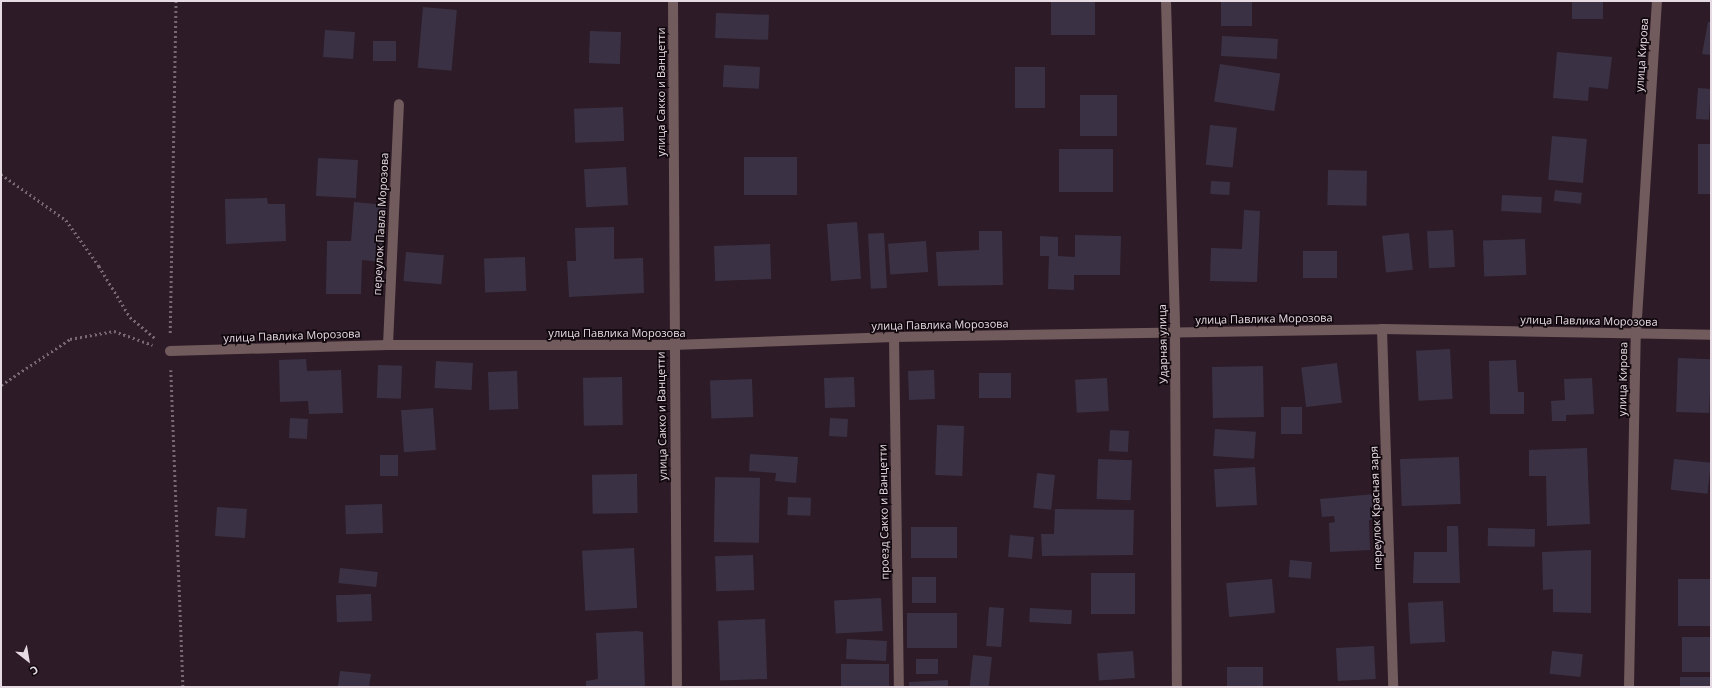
<!DOCTYPE html>
<html>
<head>
<meta charset="utf-8">
<style>
	body { margin:0 }
	#map { position:relative; width:1712px; height:688px; overflow:hidden; background:#2d1b27; font-family:"Open Sans",sans-serif }
	div>[style] { position:absolute }
	.building>* { inset:0; background:#3a3244; transform-origin:0 0 }
	.path>* { height:2.5px; margin-top:-1.25px; transform-origin:0; background:repeating-linear-gradient(90deg,#776872 0 2px,transparent 0 5px) }
	.street>* { height:10px; margin:-5px; padding:0 5px; transform-origin:5px; border-radius:5px; background:#715b5c }
	span { translate:-50% -50%; white-space:nowrap; text-align:center; line-height:1.15; -webkit-text-stroke:3.5px #10080d; paint-order:stroke }
	.street-label { font-size:11px; color:#e7dbe3 }
	.frame { position:absolute; inset:0; border:2px solid #e7dbe3; pointer-events:none }
	.north { position:absolute; left:8px; top:640px; width:40px; height:40px; -webkit-text-stroke:3px #10080d; paint-order:stroke; rotate:149deg; font-size:11px; font-weight:700; line-height:16px; text-align:center; color:#e7dbe3 }
	.north::after { content:''; display:block; margin:auto; width:14px; height:18px; background:#e7dbe3; clip-path:polygon(50% 0,100% 100%,50% 72%,0 100%) }
</style>
</head>
<body>
<div id="map">
	<div class="building">
		<i style="left:1051px;top:1px;width:44px;height:34px"></i>
		<i style="left:1221px;top:1px;width:31px;height:25px"></i>
		<i style="left:1572px;top:1px;width:31px;height:18px"></i>
		<i style="left:423px;top:7px;width:34px;height:61px;rotate:5deg"></i>
		<i style="left:716px;top:13px;width:53px;height:25px;rotate:2deg"></i>
		<i style="clip-path:polygon(1708px 22px,1711px 22px,1711px 55px,1702px 54px)"></i>
		<i style="left:325px;top:30px;width:30px;height:27px;rotate:4deg"></i>
		<i style="left:590px;top:31px;width:31px;height:32px;rotate:2deg"></i>
		<i style="left:1222px;top:36px;width:56px;height:20px;rotate:3deg"></i>
		<i style="left:396px;top:41px;width:20px;height:23px;rotate:90deg"></i>
		<i style="clip-path:polygon(1557px 52px,1612px 57px,1608px 89px,1589px 87px,1588px 101px,1553px 98px)"></i>
		<i style="left:1220px;top:64px;width:61px;height:38px;rotate:9deg"></i>
		<i style="left:724px;top:65px;width:36px;height:22px;rotate:3deg"></i>
		<i style="left:1045px;top:67px;width:41px;height:30px;rotate:90deg"></i>
		<i style="left:1698px;top:88px;width:13px;height:31px;rotate:4deg"></i>
		<i style="left:1080px;top:95px;width:37px;height:41px"></i>
		<i style="left:623px;top:107px;width:34px;height:49px;rotate:88deg"></i>
		<i style="left:1210px;top:125px;width:27px;height:40px;rotate:6deg"></i>
		<i style="left:1552px;top:136px;width:35px;height:44px;rotate:5deg"></i>
		<i style="left:1698px;top:144px;width:13px;height:50px"></i>
		<i style="left:1059px;top:149px;width:54px;height:43px"></i>
		<i style="left:744px;top:157px;width:53px;height:38px"></i>
		<i style="left:318px;top:158px;width:40px;height:38px;rotate:3deg"></i>
		<i style="left:626px;top:167px;width:38px;height:42px;rotate:87deg"></i>
		<i style="left:1328px;top:170px;width:39px;height:35px;rotate:1deg"></i>
		<i style="left:1211px;top:181px;width:19px;height:13px;rotate:3deg"></i>
		<i style="left:1555px;top:190px;width:27px;height:11px;rotate:6deg"></i>
		<i style="left:1502px;top:195px;width:40px;height:16px;rotate:3deg"></i>
		<i style="clip-path:polygon(267px 198px,268px 204px,285px 204px,286px 241px,226px 244px,225px 199px)"></i>
		<i style="clip-path:polygon(354px 202px,386px 205px,382px 262px,362px 260px,361px 294px,326px 294px,327px 241px,351px 241px)"></i>
		<i style="clip-path:polygon(1244px 210px,1260px 211px,1257px 282px,1210px 281px,1211px 248px,1242px 249px)"></i>
		<i style="left:857px;top:222px;width:57px;height:30px;rotate:86deg"></i>
		<i style="clip-path:polygon(614px 227px,614px 259px,643px 258px,644px 293px,569px 297px,567px 261px,576px 261px,575px 228px)"></i>
		<i style="left:1453px;top:230px;width:37px;height:26px;rotate:87deg"></i>
		<i style="clip-path:polygon(979px 231px,1002px 231px,1003px 285px,938px 286px,936px 252px,979px 250px)"></i>
		<i style="left:884px;top:233px;width:55px;height:16px;rotate:87deg"></i>
		<i style="left:1409px;top:233px;width:37px;height:27px;rotate:84deg"></i>
		<i style="clip-path:polygon(1075px 235px,1121px 236px,1120px 275px,1074px 275px,1074px 290px,1048px 289px,1049px 256px,1040px 256px,1040px 236px,1058px 237px,1058px 256px,1075px 257px)"></i>
		<i style="left:1525px;top:239px;width:36px;height:42px;rotate:88deg"></i>
		<i style="left:926px;top:241px;width:31px;height:38px;rotate:86deg"></i>
		<i style="left:770px;top:244px;width:35px;height:56px;rotate:88deg"></i>
		<i style="left:1337px;top:251px;width:27px;height:34px;rotate:90deg"></i>
		<i style="left:406px;top:252px;width:38px;height:29px;rotate:5deg"></i>
		<i style="left:525px;top:257px;width:34px;height:41px;rotate:88deg"></i>
		<i style="left:1450px;top:349px;width:50px;height:34px;rotate:87deg"></i>
		<i style="left:1678px;top:358px;width:33px;height:54px;rotate:2deg"></i>
		<i style="clip-path:polygon(306px 359px,307px 371px,341px 370px,343px 413px,309px 414px,308px 401px,280px 402px,279px 360px)"></i>
		<i style="clip-path:polygon(1516px 360px,1518px 392px,1524px 392px,1524px 414px,1490px 414px,1489px 361px)"></i>
		<i style="left:436px;top:361px;width:37px;height:27px;rotate:3deg"></i>
		<i style="left:1337px;top:363px;width:40px;height:36px;rotate:83deg"></i>
		<i style="left:378px;top:365px;width:24px;height:33px;rotate:2deg"></i>
		<i style="left:1263px;top:366px;width:51px;height:51px;rotate:89deg"></i>
		<i style="left:934px;top:370px;width:29px;height:26px;rotate:88deg"></i>
		<i style="left:517px;top:371px;width:38px;height:29px;rotate:88deg"></i>
		<i style="left:979px;top:373px;width:32px;height:25px"></i>
		<i style="left:622px;top:377px;width:48px;height:39px;rotate:89deg"></i>
		<i style="left:854px;top:377px;width:30px;height:30px;rotate:88deg"></i>
		<i style="left:1107px;top:378px;width:33px;height:32px;rotate:87deg"></i>
		<i style="clip-path:polygon(1592px 378px,1594px 414px,1566px 415px,1566px 421px,1552px 421px,1551px 401px,1565px 400px,1564px 379px)"></i>
		<i style="left:752px;top:379px;width:38px;height:42px;rotate:88deg"></i>
		<i style="left:1281px;top:407px;width:21px;height:27px"></i>
		<i style="left:433px;top:408px;width:42px;height:32px;rotate:86deg"></i>
		<i style="left:290px;top:418px;width:18px;height:20px;rotate:3deg"></i>
		<i style="left:830px;top:418px;width:18px;height:18px;rotate:3deg"></i>
		<i style="left:937px;top:425px;width:27px;height:50px;rotate:2deg"></i>
		<i style="left:1215px;top:429px;width:41px;height:27px;rotate:4deg"></i>
		<i style="left:1110px;top:430px;width:19px;height:21px;rotate:3deg"></i>
		<i style="clip-path:polygon(1587px 448px,1590px 524px,1547px 526px,1546px 476px,1529px 476px,1529px 450px)"></i>
		<i style="clip-path:polygon(750px 454px,798px 457px,796px 483px,775px 481px,776px 473px,749px 471px)"></i>
		<i style="left:380px;top:455px;width:18px;height:21px"></i>
		<i style="left:1459px;top:457px;width:47px;height:59px;rotate:88deg"></i>
		<i style="left:1098px;top:459px;width:34px;height:40px;rotate:2deg"></i>
		<i style="left:1674px;top:459px;width:37px;height:31px;rotate:6deg"></i>
		<i style="left:1255px;top:467px;width:38px;height:41px;rotate:87deg"></i>
		<i style="left:1037px;top:473px;width:18px;height:35px;rotate:6deg"></i>
		<i style="left:637px;top:474px;width:39px;height:45px;rotate:89deg"></i>
		<i style="left:715px;top:477px;width:45px;height:65px;rotate:1deg"></i>
		<i style="clip-path:polygon(1374px 494px,1376px 519px,1369px 520px,1370px 550px,1330px 552px,1329px 523px,1335px 522px,1334px 516px,1322px 517px,1320px 499px)"></i>
		<i style="left:788px;top:497px;width:23px;height:18px;rotate:2deg"></i>
		<i style="left:382px;top:504px;width:29px;height:37px;rotate:88deg"></i>
		<i style="left:217px;top:507px;width:30px;height:29px;rotate:4deg"></i>
		<i style="clip-path:polygon(1055px 509px,1134px 510px,1133px 555px,1042px 556px,1041px 534px,1054px 534px)"></i>
		<i style="clip-path:polygon(1447px 526px,1458px 526px,1460px 583px,1413px 583px,1414px 552px,1447px 552px)"></i>
		<i style="left:957px;top:527px;width:31px;height:46px;rotate:90deg"></i>
		<i style="left:1488px;top:528px;width:47px;height:18px;rotate:1deg"></i>
		<i style="left:1010px;top:535px;width:24px;height:22px;rotate:5deg"></i>
		<i style="left:634px;top:548px;width:60px;height:52px;rotate:87deg"></i>
		<i style="clip-path:polygon(1591px 550px,1591px 613px,1553px 612px,1553px 589px,1543px 590px,1542px 552px)"></i>
		<i style="left:753px;top:555px;width:35px;height:38px;rotate:88deg"></i>
		<i style="left:1290px;top:560px;width:22px;height:17px;rotate:5deg"></i>
		<i style="left:340px;top:568px;width:38px;height:15px;rotate:6deg"></i>
		<i style="left:1135px;top:573px;width:41px;height:44px;rotate:90deg"></i>
		<i style="left:912px;top:577px;width:24px;height:26px"></i>
		<i style="left:1272px;top:579px;width:34px;height:46px;rotate:85deg"></i>
		<i style="left:1678px;top:579px;width:33px;height:47px"></i>
		<i style="left:371px;top:594px;width:27px;height:35px;rotate:88deg"></i>
		<i style="left:881px;top:598px;width:33px;height:47px;rotate:87deg"></i>
		<i style="left:1443px;top:601px;width:41px;height:35px;rotate:87deg"></i>
		<i style="left:989px;top:607px;width:15px;height:39px;rotate:4deg"></i>
		<i style="left:1030px;top:608px;width:42px;height:14px;rotate:3deg"></i>
		<i style="left:907px;top:613px;width:50px;height:35px"></i>
		<i style="left:765px;top:619px;width:60px;height:47px;rotate:88deg"></i>
		<i style="clip-path:polygon(638px 631px,643px 632px,645px 687px,586px 687px,586px 681px,598px 679px,596px 633px)"></i>
		<i style="left:1682px;top:637px;width:29px;height:35px"></i>
		<i style="left:847px;top:639px;width:40px;height:20px;rotate:3deg"></i>
		<i style="left:1374px;top:646px;width:33px;height:38px;rotate:87deg"></i>
		<i style="left:1133px;top:651px;width:27px;height:36px;rotate:86deg"></i>
		<i style="left:1552px;top:651px;width:31px;height:23px;rotate:6deg"></i>
		<i style="left:973px;top:655px;width:19px;height:32px;rotate:6deg"></i>
		<i style="left:916px;top:659px;width:22px;height:15px"></i>
		<i style="left:841px;top:664px;width:48px;height:23px"></i>
		<i style="left:1263px;top:667px;width:20px;height:36px;rotate:90deg"></i>
		<i style="clip-path:polygon(340px 671px,371px 674px,369px 687px,338px 687px)"></i>
		<i style="left:1711px;top:677px;width:10px;height:31px;rotate:90deg"></i>
		<i style="clip-path:polygon(948px 680px,948px 687px,909px 687px,909px 682px)"></i>
	</div>
	<div class="path">
		<i style="left:1px;top:174px;width:80px;rotate:35.3deg"></i>
		<i style="left:66px;top:220px;width:57px;rotate:54.3deg"></i>
		<i style="left:99px;top:266px;width:60px;rotate:58.7deg"></i>
		<i style="left:130px;top:317px;width:34px;rotate:40deg"></i>
		<i style="left:170px;top:333px;width:332px;rotate:-89deg"></i>
		<i style="left:171px;top:370px;width:317px;rotate:87.8deg"></i>
		<i style="left:1px;top:385px;width:83px;rotate:-33.7deg"></i>
		<i style="left:70px;top:339px;width:45px;rotate:-10.3deg"></i>
		<i style="left:114px;top:331px;width:41px;rotate:19.7deg"></i>
	</div>
	<div class="street">
		<i style="left:673px;top:1px;width:686px;rotate:89.67deg"></i>
		<i style="left:1166px;top:1px;width:332px;rotate:88.4deg"></i>
		<i style="left:1175px;top:333px;width:354px;rotate:89.7deg"></i>
		<i style="left:1382px;top:329px;width:358px;rotate:88.2deg"></i>
		<i style="left:894px;top:337px;width:350px;rotate:89.2deg"></i>
		<i style="left:388px;top:345px;width:241px;rotate:-87.4deg"></i>
		<i style="left:170px;top:351px;width:218px;rotate:-1.6deg"></i>
		<i style="left:388px;top:345px;width:285px"></i>
		<i style="left:673px;top:345px;width:221px;rotate:-2.1deg"></i>
		<i style="left:894px;top:337px;width:488px;rotate:-0.9deg"></i>
		<i style="left:1382px;top:329px;width:329px;rotate:1deg"></i>
		<i style="left:1629px;top:687px;width:353px;rotate:-88.9deg"></i>
		<i style="left:1636px;top:334px;width:334px;rotate:-86.4deg"></i>
	</div>
	<div class="street-label">
		<span style="left:1642px;top:55px;rotate:-86deg">улица Кирова</span>
		<span style="left:661px;top:92px;rotate:-90deg">улица Сакко и Ванцетти</span>
		<span style="left:381px;top:224px;rotate:-87deg">переулок Павла Морозова</span>
		<span style="left:1264px;top:319px;rotate:-1deg">улица Павлика Морозова</span>
		<span style="left:1589px;top:321px;rotate:1deg">улица Павлика Морозова</span>
		<span style="left:940px;top:325px;rotate:-1deg">улица Павлика Морозова</span>
		<span style="left:617px;top:333px">улица Павлика Морозова</span>
		<span style="left:292px;top:336px;rotate:-2deg">улица Павлика Морозова</span>
		<span style="left:1163px;top:344px;rotate:-91deg">Ударная улица</span>
		<span style="left:1623px;top:379px;rotate:-89deg">улица Кирова</span>
		<span style="left:662px;top:416px;rotate:-91deg">улица Сакко и Ванцетти</span>
		<span style="left:1376px;top:508px;rotate:-92deg">переулок Красная заря</span>
		<span style="left:884px;top:512px;rotate:-91deg">проезд Сакко и Ванцетти</span>
	</div>
	<div class="frame"></div>
	<div class="north">С</div>
</div>
</body>
</html>
